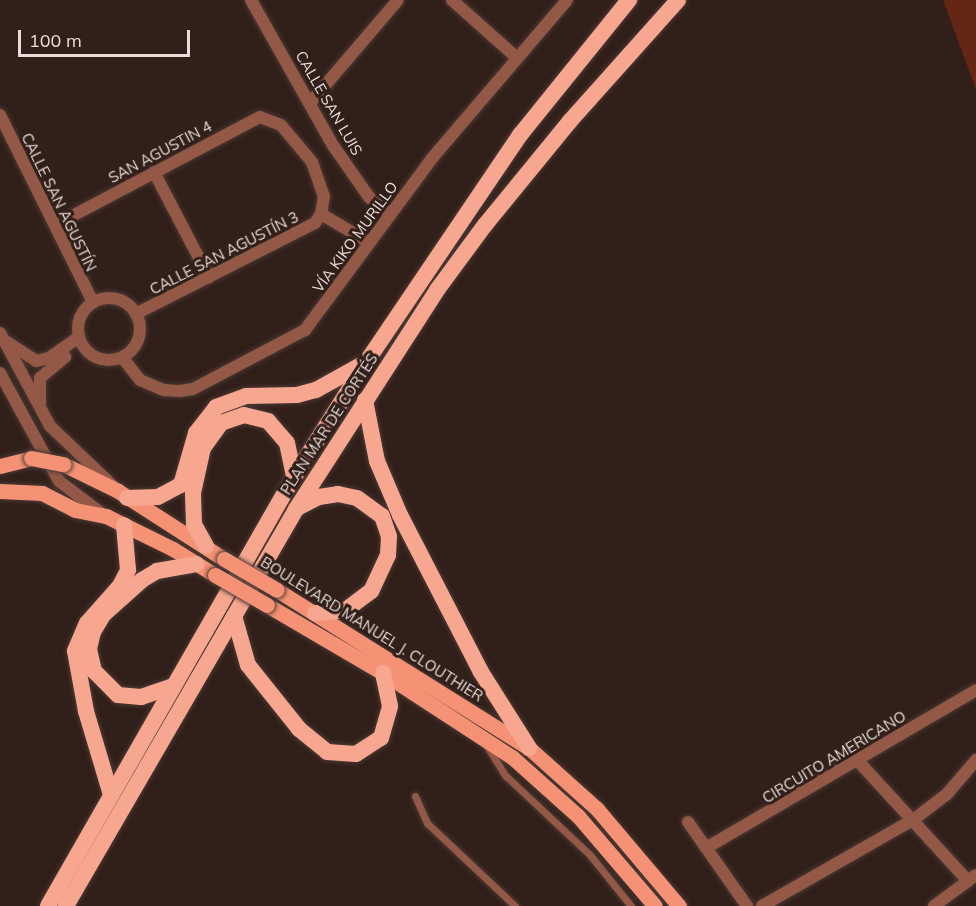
<!DOCTYPE html>
<html>
<head>
<meta charset="utf-8">
<style>
	body { margin:0 }
	#map { position:relative; width:976px; height:906px; overflow:hidden; background:#311f19; font-family:Mulish,sans-serif }
	div>[style] { position:absolute }
	.green>* { inset:0; background:#652715 }
	.roads { filter:drop-shadow(0 0 2px #4b3934) drop-shadow(0 0 2px #4b3934) }
	.service>* { height:7px; margin:-3.5px; padding:0 3.5px; transform-origin:3.5px; border-radius:3.5px; background:#945846 }
	.minor>* { height:12px; margin:-6px; padding:0 6px; transform-origin:6px; border-radius:6px; background:#945846 }
	.tertiary>* { height:12px; margin:-6px; padding:0 6px; transform-origin:6px; border-radius:6px; background:#945846 }
	.tertiary>.ring { margin:-6px; padding:0; box-sizing:content-box; background:none; border:12px solid #945846; border-radius:50% }
	.primary>* { height:15px; margin:-7.5px; padding:0 7.5px; transform-origin:7.5px; border-radius:7.5px; background:#f59275 }
	.trunk>* { height:16px; margin:-8px; padding:0 8px; transform-origin:8px; border-radius:8px; background:#f7a790 }
	.bridges { filter:drop-shadow(0 0 2px #4b3934) drop-shadow(0 0 2px #4b3934) }
	.primary-bridge>* { height:15px; margin:-7.5px; padding:0 7.5px; transform-origin:7.5px; border-radius:7.5px; background:#f59275 }
	span { translate:-50% -50%; white-space:nowrap; text-align:center; line-height:1.15; -webkit-text-stroke:6px #311f19; paint-order:stroke }
	.street-label { font-size:15px; color:#e9dcd8 }
	.scale { position:absolute; left:18px; top:30px; width:172px; height:27px; box-sizing:border-box; border:3px solid #e9dcd8; border-top:0; padding-left:8px; font-size:18px; line-height:21px; white-space:nowrap; color:#e9dcd8; -webkit-text-stroke:4px #311f19; paint-order:stroke }
</style>
</head>
<body>
<div id="map">
	<div class="green">
		<i style="clip-path:polygon(943px 0,976px 0,976px 89px)"></i>
	</div>
	<div class="roads">
		<div class="service">
			<i style="left:485px;top:743px;width:39px;rotate:58deg"></i>
			<i style="left:506px;top:776px;width:115px;rotate:43.2deg"></i>
			<i style="left:590px;top:855px;width:65px;rotate:51.2deg"></i>
			<i style="left:415px;top:796px;width:30px;rotate:66deg"></i>
			<i style="left:427px;top:823px;width:121px;rotate:43.3deg"></i>
		</div>
		<div class="minor">
			<i style="left:251px;top:0;width:165px;rotate:60.6deg"></i>
			<i style="left:332px;top:144px;width:65px;rotate:55.1deg"></i>
			<i style="left:369px;top:197px;width:26px;rotate:40deg"></i>
			<i style="left:452px;top:0;width:86px;rotate:41.7deg"></i>
			<i style="left:310px;top:103px;width:135px;rotate:-49.5deg"></i>
			<i style="left:154px;top:172px;width:119px;rotate:62.4deg"></i>
			<i style="left:321px;top:214px;width:53px;rotate:30.4deg"></i>
			<i style="left:74px;top:215px;width:210px;rotate:-27.8deg"></i>
			<i style="left:260px;top:117px;width:22px;rotate:21deg"></i>
			<i style="left:281px;top:125px;width:48px;rotate:50deg"></i>
			<i style="left:312px;top:162px;width:36px;rotate:71deg"></i>
			<i style="left:324px;top:196px;width:18px;rotate:99deg"></i>
			<i style="left:321px;top:214px;width:11px;rotate:124deg"></i>
			<i style="left:315px;top:223px;width:201px;rotate:153.1deg"></i>
			<i style="left:122px;top:357px;width:29px;rotate:52deg"></i>
			<i style="left:140px;top:380px;width:26px;rotate:23deg"></i>
			<i style="left:164px;top:390px;width:16px;rotate:4deg"></i>
			<i style="left:180px;top:391px;width:13px;rotate:-9deg"></i>
			<i style="left:193px;top:389px;width:127px;rotate:-27.8deg"></i>
			<i style="left:305px;top:330px;width:215px;rotate:-53.5deg"></i>
			<i style="left:433px;top:157px;width:206px;rotate:-49.5deg"></i>
			<i style="left:859px;top:762px;width:161px;rotate:47.5deg"></i>
			<i style="left:688px;top:822px;width:103px;rotate:54.9deg"></i>
			<i style="left:706px;top:848px;width:313px;rotate:-30.3deg"></i>
			<i style="left:762px;top:906px;width:174px;rotate:-29.7deg"></i>
			<i style="left:913px;top:820px;width:43px;rotate:-37.4deg"></i>
			<i style="left:947px;top:794px;width:45px;rotate:-49.5deg"></i>
			<i style="left:934px;top:906px;width:52px;rotate:-36.4deg"></i>
		</div>
		<div class="tertiary">
			<i style="left:0;top:115px;width:209px;rotate:63.6deg"></i>
			<i class="ring" style="left:78px;top:298px;width:50px;height:50px"></i>
			<i style="left:0;top:333px;width:106px;rotate:61.7deg"></i>
			<i style="left:50px;top:426px;width:87px;rotate:43.6deg"></i>
			<i style="left:7px;top:342px;width:35px;rotate:33deg"></i>
			<i style="left:36px;top:361px;width:13px;rotate:-13deg"></i>
			<i style="left:49px;top:358px;width:37px;rotate:-35deg"></i>
			<i style="left:0;top:373px;width:123px;rotate:61.4deg"></i>
			<i style="left:59px;top:481px;width:53px;rotate:37.3deg"></i>
			<i style="left:40px;top:403px;width:25px;rotate:-90deg"></i>
			<i style="left:40px;top:378px;width:33px;rotate:-40deg"></i>
		</div>
		<div class="primary">
			<i style="left:63px;top:464px;width:61px;rotate:26.1deg"></i>
			<i style="left:118px;top:491px;width:126px;rotate:32.7deg"></i>
			<i style="left:0;top:466px;width:32px;rotate:-14deg"></i>
			<i style="left:0;top:491px;width:42px;rotate:2.7deg"></i>
			<i style="left:42px;top:493px;width:37px;rotate:27deg"></i>
			<i style="left:75px;top:510px;width:32px;rotate:11deg"></i>
			<i style="left:106px;top:516px;width:75px;rotate:26.2deg"></i>
			<i style="left:173px;top:549px;width:49px;rotate:31.8deg"></i>
			<i style="left:277px;top:590px;width:297px;rotate:32.1deg"></i>
			<i style="left:529px;top:748px;width:91px;rotate:41.9deg"></i>
			<i style="left:597px;top:809px;width:127px;rotate:49.8deg"></i>
			<i style="left:267px;top:605px;width:134px;rotate:30.4deg"></i>
			<i style="left:383px;top:673px;width:154px;rotate:33.1deg"></i>
			<i style="left:512px;top:757px;width:89px;rotate:41.8deg"></i>
			<i style="left:578px;top:816px;width:118px;rotate:49.5deg"></i>
		</div>
		<div class="trunk">
			<i style="left:365px;top:400px;width:62px;rotate:78.9deg"></i>
			<i style="left:377px;top:461px;width:59px;rotate:66.9deg"></i>
			<i style="left:400px;top:515px;width:177px;rotate:62.7deg"></i>
			<i style="left:481px;top:672px;width:90px;rotate:57.7deg"></i>
			<i style="left:127px;top:498px;width:31px;rotate:-2deg"></i>
			<i style="left:158px;top:497px;width:26px;rotate:-28deg"></i>
			<i style="left:181px;top:485px;width:54px;rotate:-73.9deg"></i>
			<i style="left:196px;top:433px;width:33px;rotate:-52deg"></i>
			<i style="left:216px;top:407px;width:32px;rotate:-20deg"></i>
			<i style="left:246px;top:396px;width:51px;rotate:-1.1deg"></i>
			<i style="left:297px;top:395px;width:20px;rotate:-15deg"></i>
			<i style="left:316px;top:390px;width:51px;rotate:-29.1deg"></i>
			<i style="left:297px;top:508px;width:25px;rotate:-27deg"></i>
			<i style="left:319px;top:497px;width:19px;rotate:-9deg"></i>
			<i style="left:338px;top:494px;width:19px;rotate:12deg"></i>
			<i style="left:357px;top:498px;width:31px;rotate:36deg"></i>
			<i style="left:382px;top:516px;width:21px;rotate:71deg"></i>
			<i style="left:389px;top:536px;width:19px;rotate:93deg"></i>
			<i style="left:388px;top:555px;width:40px;rotate:115deg"></i>
			<i style="left:371px;top:591px;width:31px;rotate:143deg"></i>
			<i style="left:346px;top:610px;width:31px;rotate:174deg"></i>
			<i style="left:206px;top:546px;width:25px;rotate:-119deg"></i>
			<i style="left:194px;top:524px;width:31px;rotate:-92deg"></i>
			<i style="left:193px;top:493px;width:46px;rotate:-77.5deg"></i>
			<i style="left:203px;top:448px;width:31px;rotate:-54deg"></i>
			<i style="left:221px;top:423px;width:24px;rotate:-19deg"></i>
			<i style="left:244px;top:415px;width:25px;rotate:14deg"></i>
			<i style="left:268px;top:421px;width:29px;rotate:49deg"></i>
			<i style="left:287px;top:443px;width:35px;rotate:78deg"></i>
			<i style="left:234px;top:616px;width:51px;rotate:74.1deg"></i>
			<i style="left:248px;top:665px;width:82px;rotate:51.4deg"></i>
			<i style="left:299px;top:729px;width:36px;rotate:39deg"></i>
			<i style="left:327px;top:752px;width:29px;rotate:4deg"></i>
			<i style="left:356px;top:754px;width:30px;rotate:-33deg"></i>
			<i style="left:381px;top:738px;width:33px;rotate:-74deg"></i>
			<i style="left:390px;top:706px;width:34px;rotate:-102deg"></i>
			<i style="left:173px;top:686px;width:34px;rotate:161deg"></i>
			<i style="left:141px;top:697px;width:23px;rotate:-175deg"></i>
			<i style="left:118px;top:695px;width:34px;rotate:-135deg"></i>
			<i style="left:94px;top:671px;width:23px;rotate:-103deg"></i>
			<i style="left:89px;top:649px;width:17px;rotate:-77deg"></i>
			<i style="left:93px;top:632px;width:21px;rotate:-59deg"></i>
			<i style="left:104px;top:614px;width:51px;rotate:-41.8deg"></i>
			<i style="left:142px;top:580px;width:17px;rotate:-31deg"></i>
			<i style="left:157px;top:571px;width:40px;rotate:-10deg"></i>
			<i style="left:111px;top:795px;width:88px;rotate:-106.6deg"></i>
			<i style="left:86px;top:711px;width:61px;rotate:-100.4deg"></i>
			<i style="left:75px;top:651px;width:30px;rotate:-67deg"></i>
			<i style="left:87px;top:623px;width:50px;rotate:-48.3deg"></i>
			<i style="left:120px;top:586px;width:18px;rotate:-63deg"></i>
			<i style="left:128px;top:570px;width:45px;rotate:-95.1deg"></i>
			<i style="left:48px;top:906px;width:495px;rotate:-60.2deg"></i>
			<i style="left:294px;top:477px;width:137px;rotate:-57.8deg"></i>
			<i style="left:367px;top:361px;width:273px;rotate:-55.9deg"></i>
			<i style="left:520px;top:135px;width:174px;rotate:-51.1deg"></i>
			<i style="left:66px;top:906px;width:459px;rotate:-59.9deg"></i>
			<i style="left:296px;top:509px;width:260px;rotate:-57.2deg"></i>
			<i style="left:437px;top:290px;width:81px;rotate:-53.6deg"></i>
			<i style="left:485px;top:225px;width:134px;rotate:-50.7deg"></i>
			<i style="left:570px;top:121px;width:162px;rotate:-48.2deg"></i>
		</div>
	</div>
	<div class="bridges">
		<div class="primary-bridge">
			<i style="left:31px;top:458px;width:33px;rotate:11deg"></i>
			<i style="left:224px;top:559px;width:61px;rotate:30.3deg"></i>
			<i style="left:215px;top:575px;width:60px;rotate:30deg"></i>
		</div>
	</div>
	<div class="street-label">
		<span style="left:329px;top:103px;rotate:60deg">CALLE SAN LUIS</span>
		<span style="left:160px;top:152px;rotate:-28deg">SAN AGUSTIN 4</span>
		<span style="left:59px;top:202px;rotate:64deg">CALLE SAN AGUSTÍN</span>
		<span style="left:355px;top:237px;rotate:-54deg">VÍA KIKO MURILLO</span>
		<span style="left:224px;top:253px;rotate:-27deg">CALLE SAN AGUSTÍN 3</span>
		<span style="left:329px;top:424px;rotate:-57deg">PLAN MAR DE CORTÉS</span>
		<span style="left:372px;top:629px;rotate:32deg">BOULEVARD MANUEL J. CLOUTHIER</span>
		<span style="left:834px;top:757px;rotate:-31deg">CIRCUITO AMERICANO</span>
	</div>
	<div class="scale">100 m</div>
</div>
</body>
</html>
